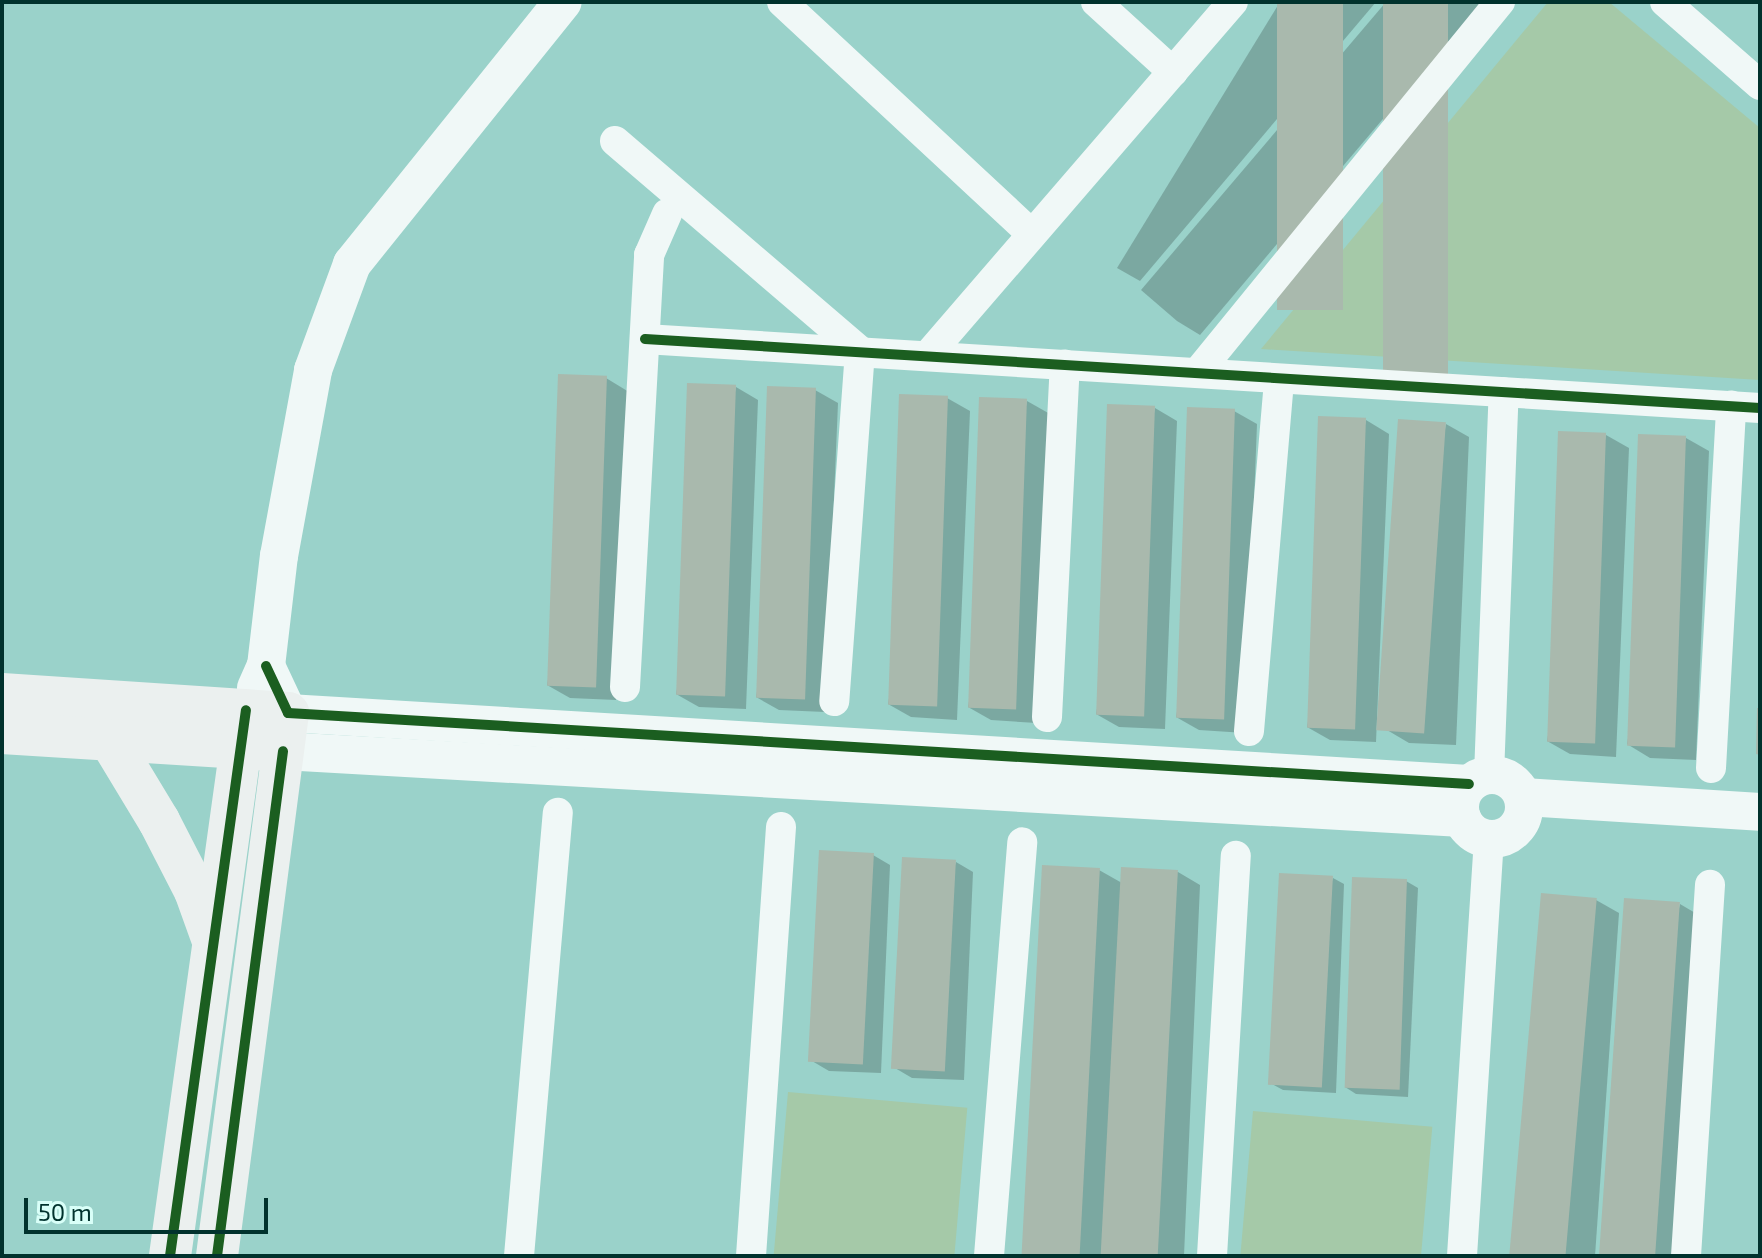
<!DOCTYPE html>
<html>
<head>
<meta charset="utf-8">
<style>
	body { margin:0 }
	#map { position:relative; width:1762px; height:1258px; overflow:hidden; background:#9ad2ca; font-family:"Exo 2",sans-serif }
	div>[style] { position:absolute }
	.green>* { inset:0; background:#a5c9a8; transform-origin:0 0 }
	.shadow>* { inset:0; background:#0003 }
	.building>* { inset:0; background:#a9b9ad; transform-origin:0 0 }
	.minor>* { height:30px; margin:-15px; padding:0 15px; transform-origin:15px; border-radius:15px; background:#f0f8f7 }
	.tertiary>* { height:38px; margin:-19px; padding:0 19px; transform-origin:19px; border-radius:19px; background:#f0f8f7 }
	.tertiary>.ring { margin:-19px; padding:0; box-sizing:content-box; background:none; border:38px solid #f0f8f7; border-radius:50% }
	.secondary>* { height:42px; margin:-21px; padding:0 21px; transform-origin:21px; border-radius:21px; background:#ebf0ef }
	.cycleway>* { height:10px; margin:-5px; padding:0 5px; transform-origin:5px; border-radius:5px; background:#1b5e20 }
	span { translate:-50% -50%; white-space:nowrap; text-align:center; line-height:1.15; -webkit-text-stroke:6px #d9fff8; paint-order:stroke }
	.frame { position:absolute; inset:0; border:4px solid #01322d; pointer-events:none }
	.scale { position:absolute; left:24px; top:1198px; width:244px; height:36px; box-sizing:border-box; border:4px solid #01322d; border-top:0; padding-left:10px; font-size:24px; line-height:28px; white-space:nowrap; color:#01322d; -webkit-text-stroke:6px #d9fff8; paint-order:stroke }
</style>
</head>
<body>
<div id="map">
	<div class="green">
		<i style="clip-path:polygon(1548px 2px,1609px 2px,1760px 128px,1760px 380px,1261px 349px)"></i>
		<i style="left:788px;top:1092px;width:180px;height:165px;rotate:5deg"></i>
		<i style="left:1253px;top:1111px;width:180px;height:145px;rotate:5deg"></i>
	</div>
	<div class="shadow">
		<i style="clip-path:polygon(1280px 2px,1376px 2px,1140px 281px,1117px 268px)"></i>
		<i style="clip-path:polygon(1386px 2px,1482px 2px,1200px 335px,1177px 321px,1141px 290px)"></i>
		<i style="clip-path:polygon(606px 378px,629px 392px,616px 700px,570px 698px,547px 685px)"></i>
		<i style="clip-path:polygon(736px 387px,758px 400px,746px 709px,699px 707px,676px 694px)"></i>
		<i style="clip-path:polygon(815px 390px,838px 403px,825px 712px,779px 710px,756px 697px)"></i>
		<i style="clip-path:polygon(947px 398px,970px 411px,957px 720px,911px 717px,888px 704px)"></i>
		<i style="clip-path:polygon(1027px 401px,1050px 414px,1037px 723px,991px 720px,968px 707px)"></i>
		<i style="clip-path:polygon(1155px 408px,1177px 421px,1165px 729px,1119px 727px,1096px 714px)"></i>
		<i style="clip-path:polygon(1234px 411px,1257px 424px,1245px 733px,1199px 730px,1176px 717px)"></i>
		<i style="clip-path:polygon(1366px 420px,1389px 434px,1376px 742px,1330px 740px,1307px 727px)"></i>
		<i style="clip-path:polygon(1446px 424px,1469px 437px,1456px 745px,1409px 743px,1387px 730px)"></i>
		<i style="clip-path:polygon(1606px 435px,1629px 448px,1616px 757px,1570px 754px,1547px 741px)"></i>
		<i style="clip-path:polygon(1686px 438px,1709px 451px,1696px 760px,1650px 758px,1627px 744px)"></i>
		<i style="clip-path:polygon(873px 855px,890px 865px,881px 1073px,829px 1071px,812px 1061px)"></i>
		<i style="clip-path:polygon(956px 862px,973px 872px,964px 1080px,912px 1078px,895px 1068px)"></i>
		<i style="clip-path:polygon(1099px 870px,1122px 883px,1178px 872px,1200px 885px,1184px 1256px,1028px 1256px)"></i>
		<i style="clip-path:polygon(1333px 878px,1344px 884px,1336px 1093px,1283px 1090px,1272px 1084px)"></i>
		<i style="clip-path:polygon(1406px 881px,1418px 888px,1408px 1097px,1356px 1094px,1345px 1087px)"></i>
		<i style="clip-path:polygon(1596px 900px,1619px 913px,1595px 1256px,1518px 1256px)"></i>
		<i style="clip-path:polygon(1680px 904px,1702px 917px,1678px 1256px,1601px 1256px)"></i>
	</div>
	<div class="building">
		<i style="left:1277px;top:2px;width:66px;height:308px"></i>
		<i style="left:1383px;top:2px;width:65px;height:379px"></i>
		<i style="left:558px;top:374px;width:49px;height:312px;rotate:2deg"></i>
		<i style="left:687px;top:383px;width:49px;height:312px;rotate:2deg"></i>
		<i style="left:767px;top:386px;width:49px;height:312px;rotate:2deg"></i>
		<i style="left:899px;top:394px;width:49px;height:311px;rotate:2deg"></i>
		<i style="left:979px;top:397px;width:48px;height:311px;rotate:2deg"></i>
		<i style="left:1107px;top:404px;width:48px;height:311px;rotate:2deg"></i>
		<i style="left:1187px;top:407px;width:48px;height:311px;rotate:2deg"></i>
		<i style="left:1318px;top:416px;width:48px;height:312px;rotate:2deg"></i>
		<i style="left:1398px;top:419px;width:48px;height:312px;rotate:4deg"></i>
		<i style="left:1558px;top:431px;width:48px;height:311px;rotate:2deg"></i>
		<i style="left:1638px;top:434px;width:48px;height:312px;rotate:2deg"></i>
		<i style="clip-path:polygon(1757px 708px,1760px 708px,1760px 755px,1756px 754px)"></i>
		<i style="left:819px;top:850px;width:55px;height:212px;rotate:3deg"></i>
		<i style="left:902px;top:857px;width:54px;height:212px;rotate:3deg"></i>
		<i style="left:1042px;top:865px;width:58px;height:391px;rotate:3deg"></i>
		<i style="left:1121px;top:867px;width:57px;height:389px;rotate:3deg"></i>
		<i style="left:1279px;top:873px;width:54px;height:212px;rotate:3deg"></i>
		<i style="left:1352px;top:877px;width:55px;height:211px;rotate:2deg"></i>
		<i style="left:1541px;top:893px;width:56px;height:364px;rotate:5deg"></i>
		<i style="left:1624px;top:898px;width:56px;height:359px;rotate:4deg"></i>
	</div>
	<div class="minor">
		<i style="left:782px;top:2px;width:341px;rotate:42.9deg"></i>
		<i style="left:1096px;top:2px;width:104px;rotate:42.3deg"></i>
		<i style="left:1665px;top:2px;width:126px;rotate:41.1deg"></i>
		<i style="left:615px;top:141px;width:323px;rotate:40.6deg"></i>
		<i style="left:860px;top:351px;width:351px;rotate:94.2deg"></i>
		<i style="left:645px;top:339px;width:1117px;rotate:3.54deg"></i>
		<i style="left:929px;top:354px;width:465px;rotate:-49.2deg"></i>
		<i style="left:1198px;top:372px;width:478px;rotate:-50.8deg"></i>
		<i style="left:625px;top:687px;width:433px;rotate:-86.8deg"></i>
		<i style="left:649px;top:255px;width:45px;rotate:-66.3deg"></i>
		<i style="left:1047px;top:717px;width:353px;rotate:-87.1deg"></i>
		<i style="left:1249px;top:731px;width:353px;rotate:-85.1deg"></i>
		<i style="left:1711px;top:768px;width:363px;rotate:-86.8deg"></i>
		<i style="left:1489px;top:775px;width:383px;rotate:-87.8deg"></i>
		<i style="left:519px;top:1256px;width:445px;rotate:-85deg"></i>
		<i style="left:751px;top:1256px;width:430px;rotate:-86deg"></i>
		<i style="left:989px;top:1256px;width:415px;rotate:-85.4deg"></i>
		<i style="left:1212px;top:1256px;width:401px;rotate:-86.6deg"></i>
		<i style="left:1462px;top:1256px;width:417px;rotate:-86.3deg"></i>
		<i style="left:1686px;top:1256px;width:372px;rotate:-86.3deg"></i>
	</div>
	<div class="tertiary">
		<i style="left:266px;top:666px;width:52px;rotate:64.9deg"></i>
		<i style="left:288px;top:713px;width:1183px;rotate:3.44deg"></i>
		<i style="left:256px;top:688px;width:24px;rotate:-66deg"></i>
		<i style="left:266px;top:666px;width:111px;rotate:-83.3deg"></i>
		<i style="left:279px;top:556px;width:189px;rotate:-79.6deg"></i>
		<i style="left:313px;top:370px;width:113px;rotate:-69.8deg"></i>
		<i style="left:352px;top:264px;width:336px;rotate:-51.2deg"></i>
		<i style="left:283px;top:751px;width:1181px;rotate:3.25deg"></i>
		<i class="ring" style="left:1460px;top:775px;width:26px;height:26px"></i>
		<i style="left:1523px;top:797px;width:237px;rotate:3.6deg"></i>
	</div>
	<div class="secondary">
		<i style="left:2px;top:694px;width:287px;rotate:3.8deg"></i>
		<i style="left:288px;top:713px;width:548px;rotate:97.45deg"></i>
		<i style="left:2px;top:733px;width:269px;rotate:3.6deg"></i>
		<i style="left:110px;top:740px;width:95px;rotate:58.8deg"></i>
		<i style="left:159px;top:821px;width:79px;rotate:62.8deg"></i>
		<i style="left:195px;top:891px;width:53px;rotate:70.2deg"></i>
		<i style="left:170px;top:1256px;width:551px;rotate:-82.08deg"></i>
	</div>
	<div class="cycleway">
		<i style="left:645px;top:339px;width:1117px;rotate:3.54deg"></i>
		<i style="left:266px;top:666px;width:52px;rotate:64.9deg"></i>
		<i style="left:288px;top:713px;width:1183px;rotate:3.44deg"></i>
		<i style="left:170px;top:1256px;width:551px;rotate:-82.08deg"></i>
		<i style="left:217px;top:1256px;width:509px;rotate:-82.55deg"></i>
	</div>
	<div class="frame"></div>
	<div class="scale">50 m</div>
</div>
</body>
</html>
